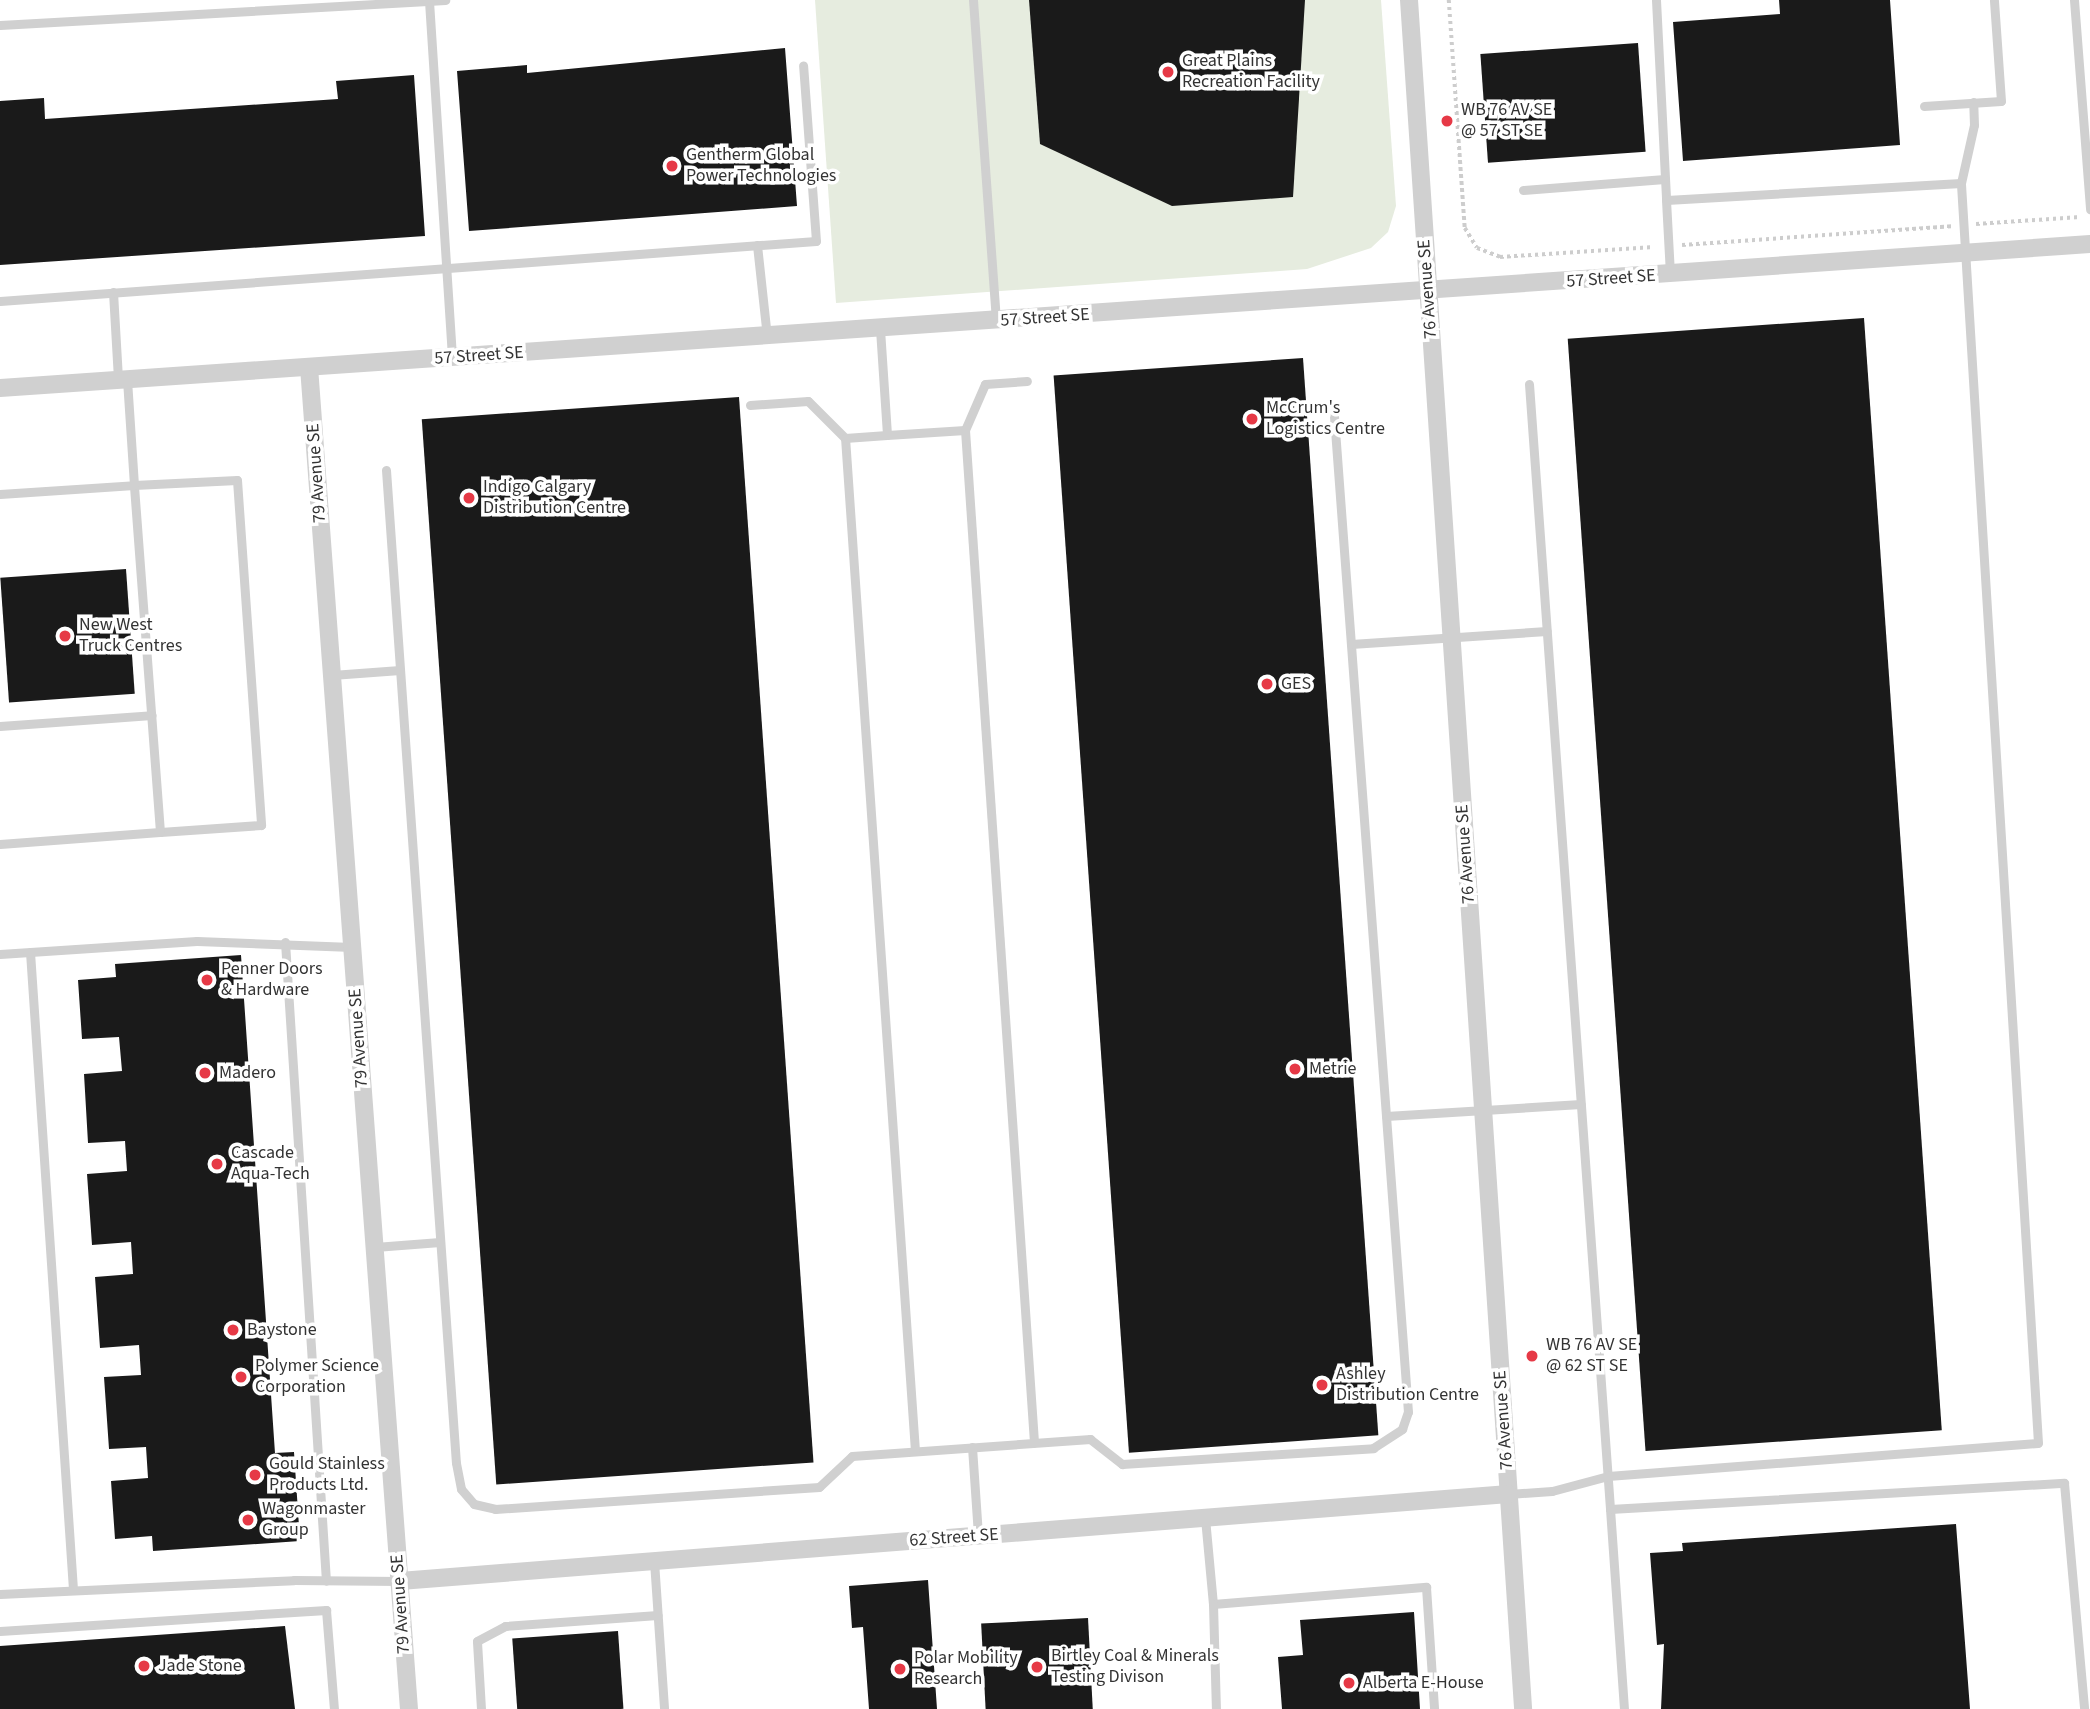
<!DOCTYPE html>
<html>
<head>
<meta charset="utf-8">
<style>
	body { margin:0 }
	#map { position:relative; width:2090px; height:1709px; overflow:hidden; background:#fff; font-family:"Source Sans 3",sans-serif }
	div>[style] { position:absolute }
	.green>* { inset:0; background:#e6ecdf }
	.building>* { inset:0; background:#1a1a1a; transform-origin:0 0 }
	.path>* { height:3.5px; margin-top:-1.75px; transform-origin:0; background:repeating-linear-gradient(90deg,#cdcdcd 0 3.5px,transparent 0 7px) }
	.lane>* { height:9px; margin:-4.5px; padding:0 4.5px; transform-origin:4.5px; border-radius:4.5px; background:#d0d0d0 }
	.street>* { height:18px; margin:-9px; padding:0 9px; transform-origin:9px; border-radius:9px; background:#d0d0d0 }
	.dots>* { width:19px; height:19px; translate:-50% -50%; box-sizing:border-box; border:4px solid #fff; border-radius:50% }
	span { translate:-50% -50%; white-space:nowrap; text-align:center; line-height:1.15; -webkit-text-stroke:7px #fff; paint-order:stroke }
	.poi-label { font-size:18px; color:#333 }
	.left { translate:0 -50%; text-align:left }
	.street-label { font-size:18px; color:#333 }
</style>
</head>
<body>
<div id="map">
	<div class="green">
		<i style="clip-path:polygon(815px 0,1381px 0,1396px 206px,1388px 232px,1371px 248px,1307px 269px,836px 303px)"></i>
	</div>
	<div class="building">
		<i style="clip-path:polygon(1029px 0,1305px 0,1293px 197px,1172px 206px,1040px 144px)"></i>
		<i style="clip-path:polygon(1779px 0,1890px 0,1900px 145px,1683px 161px,1673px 22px,1780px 14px)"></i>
		<i style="left:1638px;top:43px;width:109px;height:158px;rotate:86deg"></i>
		<i style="clip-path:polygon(785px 48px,797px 206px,469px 231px,457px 71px,527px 65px,527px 73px)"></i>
		<i style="clip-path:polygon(414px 75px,425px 236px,0 265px,0 101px,44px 98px,45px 119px,338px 99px,336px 81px)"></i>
		<i style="left:1864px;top:318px;width:1115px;height:297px;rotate:86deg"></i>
		<i style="left:1303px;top:358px;width:1080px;height:250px;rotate:86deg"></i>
		<i style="left:739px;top:397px;width:1068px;height:318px;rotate:86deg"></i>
		<i style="left:126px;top:569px;width:125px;height:126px;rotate:86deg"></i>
		<i style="clip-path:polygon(241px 955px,275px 1453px,294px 1452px,300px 1541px,153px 1551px,152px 1536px,115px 1539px,111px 1481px,148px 1478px,146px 1447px,109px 1449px,104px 1377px,141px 1375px,139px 1345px,100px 1348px,95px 1277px,133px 1274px,131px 1242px,92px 1245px,87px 1174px,127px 1171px,125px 1141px,88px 1143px,84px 1074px,122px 1071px,119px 1037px,82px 1039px,78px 980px,116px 977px,115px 964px)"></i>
		<i style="clip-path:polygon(1956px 1524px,1970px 1709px,1661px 1709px,1664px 1644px,1657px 1645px,1650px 1553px,1683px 1551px,1682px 1543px)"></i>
		<i style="clip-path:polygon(928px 1580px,937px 1709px,869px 1709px,863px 1627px,852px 1628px,849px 1586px)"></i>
		<i style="clip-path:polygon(1414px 1612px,1420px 1709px,1282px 1709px,1278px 1657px,1303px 1655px,1300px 1620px)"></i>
		<i style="left:1088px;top:1618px;width:91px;height:107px;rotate:87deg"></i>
		<i style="clip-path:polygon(285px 1626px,295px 1709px,0 1709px,0 1646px)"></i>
		<i style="left:618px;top:1631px;width:78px;height:106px;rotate:86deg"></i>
	</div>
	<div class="path">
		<i style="left:1449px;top:0;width:229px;rotate:86deg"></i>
		<i style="left:1465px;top:228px;width:23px;rotate:59deg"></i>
		<i style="left:1477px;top:248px;width:25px;rotate:21deg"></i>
		<i style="left:1500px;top:257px;width:154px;rotate:-3.7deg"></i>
		<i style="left:1976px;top:224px;width:104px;rotate:-3.9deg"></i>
		<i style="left:1682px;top:245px;width:270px;rotate:-4deg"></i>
	</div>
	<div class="lane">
		<i style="left:973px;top:0;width:320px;rotate:85.9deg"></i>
		<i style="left:1656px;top:0;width:200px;rotate:87.1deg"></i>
		<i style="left:2074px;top:0;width:210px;rotate:85.6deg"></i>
		<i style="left:429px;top:1px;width:358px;rotate:86.3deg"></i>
		<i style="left:0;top:25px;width:446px;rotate:-3.2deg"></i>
		<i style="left:1924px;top:106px;width:77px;rotate:-3.7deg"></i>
		<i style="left:2001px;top:101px;width:101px;rotate:-94deg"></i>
		<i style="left:1961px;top:183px;width:59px;rotate:-77.4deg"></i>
		<i style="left:1974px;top:125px;width:23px;rotate:-92deg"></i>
		<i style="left:1523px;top:190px;width:142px;rotate:-4.4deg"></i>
		<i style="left:757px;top:245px;width:93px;rotate:83.8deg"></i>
		<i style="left:113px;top:292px;width:88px;rotate:86.7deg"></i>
		<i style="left:0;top:301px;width:818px;rotate:-4.21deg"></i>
		<i style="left:816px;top:241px;width:176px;rotate:-94.2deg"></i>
		<i style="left:880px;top:329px;width:106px;rotate:86.2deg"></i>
		<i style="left:1529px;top:384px;width:1128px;rotate:85.88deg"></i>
		<i style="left:750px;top:405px;width:58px;rotate:-3.9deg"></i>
		<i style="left:808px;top:401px;width:52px;rotate:45deg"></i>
		<i style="left:965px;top:430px;width:50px;rotate:-66.5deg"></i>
		<i style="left:985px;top:384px;width:42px;rotate:-4.1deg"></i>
		<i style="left:386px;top:470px;width:995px;rotate:85.97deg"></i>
		<i style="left:456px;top:1463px;width:26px;rotate:79deg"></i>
		<i style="left:461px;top:1489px;width:20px;rotate:49deg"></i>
		<i style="left:474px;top:1504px;width:22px;rotate:13deg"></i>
		<i style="left:495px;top:1509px;width:325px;rotate:-3.9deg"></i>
		<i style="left:819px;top:1487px;width:45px;rotate:-43.2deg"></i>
		<i style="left:852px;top:1456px;width:239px;rotate:-4.1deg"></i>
		<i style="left:1090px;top:1439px;width:41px;rotate:38deg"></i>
		<i style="left:1122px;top:1464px;width:252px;rotate:-3.6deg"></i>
		<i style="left:1373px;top:1448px;width:35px;rotate:-33deg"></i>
		<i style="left:1402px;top:1429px;width:18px;rotate:-71deg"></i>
		<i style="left:1408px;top:1412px;width:999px;rotate:-94.25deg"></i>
		<i style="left:237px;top:480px;width:346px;rotate:86deg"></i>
		<i style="left:261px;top:825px;width:101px;rotate:176deg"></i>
		<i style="left:160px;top:832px;width:348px;rotate:-94.3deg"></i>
		<i style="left:134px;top:485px;width:103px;rotate:-2.8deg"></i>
		<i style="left:0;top:494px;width:134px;rotate:-3.8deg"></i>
		<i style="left:134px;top:485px;width:105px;rotate:-93.8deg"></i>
		<i style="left:1351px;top:644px;width:196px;rotate:-3.8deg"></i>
		<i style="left:332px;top:675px;width:68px;rotate:-4.2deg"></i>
		<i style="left:0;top:726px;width:152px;rotate:-4.1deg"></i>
		<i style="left:0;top:844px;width:160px;rotate:-4.3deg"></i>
		<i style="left:285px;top:942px;width:640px;rotate:86.33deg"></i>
		<i style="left:30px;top:952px;width:639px;rotate:86.14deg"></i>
		<i style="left:0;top:954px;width:197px;rotate:-3.8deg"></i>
		<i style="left:197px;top:941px;width:155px;rotate:2.2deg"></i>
		<i style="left:1386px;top:1116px;width:195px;rotate:-3.5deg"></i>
		<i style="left:375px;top:1247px;width:65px;rotate:-4.4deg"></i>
		<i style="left:972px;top:1447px;width:89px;rotate:86.1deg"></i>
		<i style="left:915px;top:1451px;width:1015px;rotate:-93.95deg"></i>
		<i style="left:845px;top:438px;width:42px;rotate:-4.1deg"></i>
		<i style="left:887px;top:435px;width:78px;rotate:-3.7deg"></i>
		<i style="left:965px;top:430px;width:1015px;rotate:86.1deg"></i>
		<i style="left:1509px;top:1494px;width:43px;rotate:-4deg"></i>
		<i style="left:1552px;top:1491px;width:58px;rotate:-15deg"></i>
		<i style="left:1608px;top:1476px;width:431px;rotate:-4.4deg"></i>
		<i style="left:2038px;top:1443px;width:1262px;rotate:-93.5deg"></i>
		<i style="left:1961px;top:183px;width:295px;rotate:176.7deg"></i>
		<i style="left:1666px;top:200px;width:75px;rotate:86.9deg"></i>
		<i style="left:1205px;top:1518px;width:86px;rotate:84.7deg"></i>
		<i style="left:1213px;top:1604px;width:214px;rotate:-4.6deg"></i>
		<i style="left:1426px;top:1587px;width:122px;rotate:86.2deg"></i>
		<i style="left:654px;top:1561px;width:148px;rotate:86.1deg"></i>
		<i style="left:0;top:1594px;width:294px;rotate:-2.7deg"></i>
		<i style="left:294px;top:1580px;width:106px;rotate:0.5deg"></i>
		<i style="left:1213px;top:1604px;width:105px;rotate:88.4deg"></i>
		<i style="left:0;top:1631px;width:327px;rotate:-3.7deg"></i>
		<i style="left:326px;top:1610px;width:99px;rotate:85.4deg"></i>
		<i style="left:481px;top:1709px;width:68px;rotate:-93.4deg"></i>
		<i style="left:477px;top:1641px;width:32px;rotate:-28deg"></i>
		<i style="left:505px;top:1626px;width:153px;rotate:-4.1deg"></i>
		<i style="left:1624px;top:1709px;width:200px;rotate:-94deg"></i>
		<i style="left:1610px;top:1509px;width:455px;rotate:-3.3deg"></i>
		<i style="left:2064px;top:1483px;width:227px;rotate:84.9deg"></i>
	</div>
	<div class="street">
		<i style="left:1409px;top:0;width:1713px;rotate:86.18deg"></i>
		<i style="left:309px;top:367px;width:1346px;rotate:85.74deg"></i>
		<i style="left:0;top:388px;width:2095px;rotate:-3.94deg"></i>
		<i style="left:400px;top:1581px;width:1112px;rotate:-4.49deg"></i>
	</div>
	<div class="dots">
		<i style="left:1168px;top:72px;background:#e63946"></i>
		<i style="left:1447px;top:121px;background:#e63946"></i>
		<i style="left:672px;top:166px;background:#e63946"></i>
		<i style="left:1252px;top:419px;background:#e63946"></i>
		<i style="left:469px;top:498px;background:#e63946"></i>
		<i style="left:65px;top:636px;background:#e63946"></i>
		<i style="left:1267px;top:684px;background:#e63946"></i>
		<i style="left:207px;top:980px;background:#e63946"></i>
		<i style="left:1295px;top:1069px;background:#e63946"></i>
		<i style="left:205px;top:1073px;background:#e63946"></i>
		<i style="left:217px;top:1164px;background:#e63946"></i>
		<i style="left:233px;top:1330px;background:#e63946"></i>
		<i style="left:1532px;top:1356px;background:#e63946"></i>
		<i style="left:241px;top:1377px;background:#e63946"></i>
		<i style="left:1322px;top:1385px;background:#e63946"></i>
		<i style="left:255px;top:1475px;background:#e63946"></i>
		<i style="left:248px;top:1520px;background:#e63946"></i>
		<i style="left:144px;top:1666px;background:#e63946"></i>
		<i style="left:1037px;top:1667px;background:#e63946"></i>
		<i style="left:900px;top:1669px;background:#e63946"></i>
		<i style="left:1349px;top:1683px;background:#e63946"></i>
	</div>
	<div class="poi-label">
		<span class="left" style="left:1182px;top:72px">Great Plains<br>Recreation Facility</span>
		<span class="left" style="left:1461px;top:121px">WB 76 AV SE<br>@ 57 ST SE</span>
		<span class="left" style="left:686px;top:166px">Gentherm Global<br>Power Technologies</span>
		<span class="left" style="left:1266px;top:419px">McCrum's<br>Logistics Centre</span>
		<span class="left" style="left:483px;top:498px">Indigo Calgary<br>Distribution Centre</span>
		<span class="left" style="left:79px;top:636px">New West<br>Truck Centres</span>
		<span class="left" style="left:1281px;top:684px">GES</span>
		<span class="left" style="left:221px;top:980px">Penner Doors<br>&amp; Hardware</span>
		<span class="left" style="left:1309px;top:1069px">Metrie</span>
		<span class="left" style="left:219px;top:1073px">Madero</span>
		<span class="left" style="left:231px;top:1164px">Cascade<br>Aqua-Tech</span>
		<span class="left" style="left:247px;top:1330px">Baystone</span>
		<span class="left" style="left:1546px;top:1356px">WB 76 AV SE<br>@ 62 ST SE</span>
		<span class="left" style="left:255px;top:1377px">Polymer Science<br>Corporation</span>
		<span class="left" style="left:1336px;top:1385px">Ashley<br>Distribution Centre</span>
		<span class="left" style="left:269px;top:1475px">Gould Stainless<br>Products Ltd.</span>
		<span class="left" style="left:262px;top:1520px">Wagonmaster<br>Group</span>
		<span class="left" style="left:1051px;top:1667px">Birtley Coal &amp; Minerals<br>Testing Divison</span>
		<span class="left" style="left:914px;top:1669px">Polar Mobility<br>Research</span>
		<span class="left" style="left:158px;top:1666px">Jade Stone</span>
		<span class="left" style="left:1363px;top:1683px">Alberta E-House</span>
	</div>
	<div class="street-label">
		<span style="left:1611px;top:279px;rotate:-4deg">57 Street SE</span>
		<span style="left:1428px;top:289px;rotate:-94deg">76 Avenue SE</span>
		<span style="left:1045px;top:318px;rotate:-4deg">57 Street SE</span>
		<span style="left:479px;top:356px;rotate:-4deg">57 Street SE</span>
		<span style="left:317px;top:473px;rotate:-94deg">79 Avenue SE</span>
		<span style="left:1466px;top:854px;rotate:-94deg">76 Avenue SE</span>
		<span style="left:359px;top:1038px;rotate:-94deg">79 Avenue SE</span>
		<span style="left:1504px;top:1420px;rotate:-94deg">76 Avenue SE</span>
		<span style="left:954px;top:1538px;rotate:-4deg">62 Street SE</span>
		<span style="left:401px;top:1604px;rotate:-94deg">79 Avenue SE</span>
	</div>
</div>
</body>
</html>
